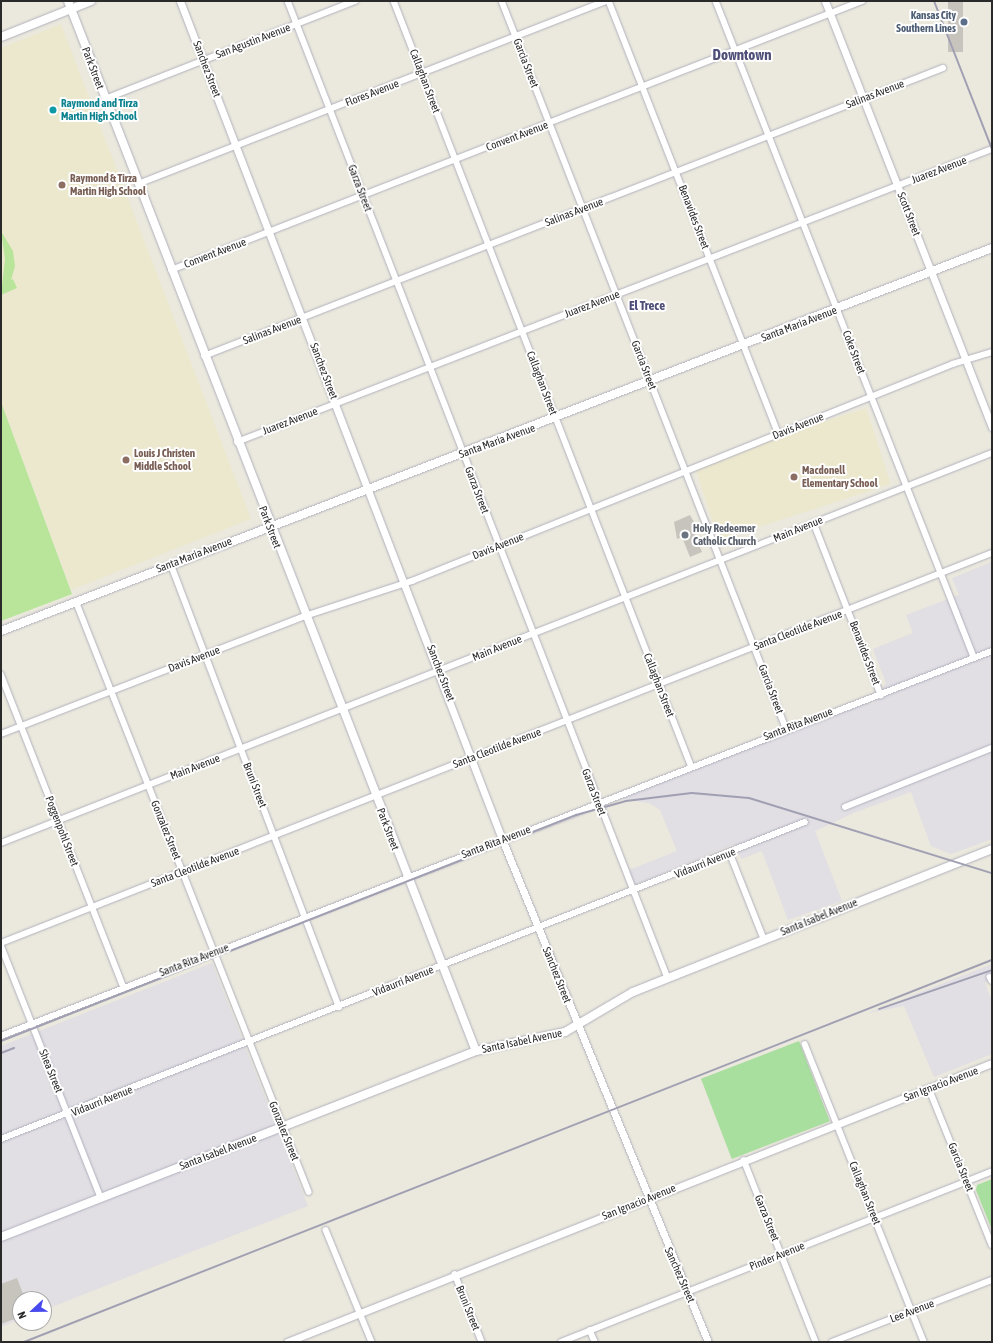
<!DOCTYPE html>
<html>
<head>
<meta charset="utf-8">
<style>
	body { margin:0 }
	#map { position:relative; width:993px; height:1343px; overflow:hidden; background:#ebe8dd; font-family:"Asap Condensed",sans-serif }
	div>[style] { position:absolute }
	.industrial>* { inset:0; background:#e1dee4 }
	.education>* { inset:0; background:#ece8ce; transform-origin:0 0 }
	.green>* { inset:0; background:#a8de9e; transform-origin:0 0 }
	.pitch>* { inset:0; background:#b8e59a }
	.building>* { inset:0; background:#c7c4bd; transform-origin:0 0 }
	.roads { filter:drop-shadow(0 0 1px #b1b1bd) drop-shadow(0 0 1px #b1b1bd) }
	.minor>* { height:5.5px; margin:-2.75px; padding:0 2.75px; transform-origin:2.75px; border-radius:2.75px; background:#fff }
	.tertiary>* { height:7px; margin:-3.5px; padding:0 3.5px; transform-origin:3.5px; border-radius:3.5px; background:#fff }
	.secondary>* { height:8px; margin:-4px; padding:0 4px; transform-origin:4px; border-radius:4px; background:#fff }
	.rail>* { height:2px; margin:-1px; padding:0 1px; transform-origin:1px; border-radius:1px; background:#a1a0b3 }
	.dots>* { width:11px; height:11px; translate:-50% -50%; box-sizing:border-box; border:2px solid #fff; border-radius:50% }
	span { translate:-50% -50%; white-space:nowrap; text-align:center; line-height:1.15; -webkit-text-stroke:4px #fff; paint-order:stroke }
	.service-label { font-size:11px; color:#4e5e75; font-weight:700 }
	.right { translate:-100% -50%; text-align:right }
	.street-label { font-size:11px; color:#2a2a2a }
	.culture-label { font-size:11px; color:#0d838f; font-weight:700 }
	.left { translate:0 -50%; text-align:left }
	.education-label { font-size:11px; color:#785e54; font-weight:700 }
	.worship-label { font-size:11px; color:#5b616d; font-weight:700 }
	.quarter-label { font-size:13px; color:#4e4e78; font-weight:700 }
	.district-label { font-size:15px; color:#4e4e78; font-weight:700 }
	.frame { position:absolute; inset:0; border:2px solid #2a2a2a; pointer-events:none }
	.north { position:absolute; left:12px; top:1291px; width:40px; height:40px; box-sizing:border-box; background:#fff; border:1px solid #aaa; border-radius:50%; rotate:248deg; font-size:11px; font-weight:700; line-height:16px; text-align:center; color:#2a2a2a }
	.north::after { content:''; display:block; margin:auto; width:14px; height:18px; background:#4849ee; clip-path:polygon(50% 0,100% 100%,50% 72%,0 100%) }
</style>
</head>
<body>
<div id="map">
	<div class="industrial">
		<i style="clip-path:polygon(991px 562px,992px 839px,951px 854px,931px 846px,911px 792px,856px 812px,815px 831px,842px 901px,788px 920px,762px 851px,741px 859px,734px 844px,635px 885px,629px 870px,677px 851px,660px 810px,649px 803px,616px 798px,850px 705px,874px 703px,886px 683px,873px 649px,913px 633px,906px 615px,959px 595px,952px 578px)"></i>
		<i style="clip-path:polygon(212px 963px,308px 1206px,44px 1310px,44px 1299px,20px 1299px,20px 1319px,1px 1327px,1px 1046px)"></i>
		<i style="clip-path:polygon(992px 964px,992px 979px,985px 983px,992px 1002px,992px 1054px,934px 1077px,904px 1006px,868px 1013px)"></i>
	</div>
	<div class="education">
		<i style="clip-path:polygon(61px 24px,251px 519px,71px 590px,1px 402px,1px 48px)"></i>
		<i style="left:866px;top:408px;width:80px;height:181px;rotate:72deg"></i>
	</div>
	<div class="green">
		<i style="left:799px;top:1041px;width:86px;height:105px;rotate:69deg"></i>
		<i style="clip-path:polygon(992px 1179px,992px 1230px,976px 1190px,977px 1185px)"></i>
	</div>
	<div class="pitch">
		<i style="clip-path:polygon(1px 231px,13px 251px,15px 266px,11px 280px,13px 279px,17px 288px,1px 295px,5px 259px)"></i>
		<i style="clip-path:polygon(1px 402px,72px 594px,1px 621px)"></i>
	</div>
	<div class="building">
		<i style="left:948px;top:1px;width:15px;height:51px"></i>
		<i style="clip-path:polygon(690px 515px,699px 531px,694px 533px,702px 552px,690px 557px,682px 537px,677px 539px,674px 522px)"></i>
		<i style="clip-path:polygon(17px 1278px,25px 1299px,20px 1299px,20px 1317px,1px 1324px,1px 1284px)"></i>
	</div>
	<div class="roads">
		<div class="minor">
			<i style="left:288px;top:1px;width:1048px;rotate:68.75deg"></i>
			<i style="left:394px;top:1px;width:820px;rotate:68.76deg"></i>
			<i style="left:502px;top:1px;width:781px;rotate:68.66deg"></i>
			<i style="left:609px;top:1px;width:465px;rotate:68.6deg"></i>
			<i style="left:716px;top:1px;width:705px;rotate:68.53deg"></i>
			<i style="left:105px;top:99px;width:269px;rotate:-21.4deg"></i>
			<i style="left:138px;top:184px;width:503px;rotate:-21.36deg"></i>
			<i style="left:171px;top:270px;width:742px;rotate:-21.27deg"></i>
			<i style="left:204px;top:356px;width:793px;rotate:-21.29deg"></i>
			<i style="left:237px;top:442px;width:810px;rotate:-21.21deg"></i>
			<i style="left:814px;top:523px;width:185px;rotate:68.7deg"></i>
			<i style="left:171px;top:564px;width:474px;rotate:69.2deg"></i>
			<i style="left:76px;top:601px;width:635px;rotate:68.48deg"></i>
			<i style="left:1px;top:674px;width:337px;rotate:68.6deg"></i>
			<i style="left:1px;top:734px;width:326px;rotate:-21.2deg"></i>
			<i style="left:305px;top:616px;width:113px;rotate:-18.1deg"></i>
			<i style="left:412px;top:581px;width:583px;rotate:-21.86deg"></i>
			<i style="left:953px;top:364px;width:41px;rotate:-17.1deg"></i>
			<i style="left:845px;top:807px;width:158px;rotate:-21.9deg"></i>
			<i style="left:1px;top:843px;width:1065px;rotate:-21.48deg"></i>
			<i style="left:730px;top:853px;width:92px;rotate:68.4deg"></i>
			<i style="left:1px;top:943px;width:1065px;rotate:-21.48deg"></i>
			<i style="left:1px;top:945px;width:272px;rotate:68.4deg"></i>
			<i style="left:990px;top:977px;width:4px;rotate:63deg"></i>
			<i style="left:1px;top:1036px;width:1063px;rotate:-21.23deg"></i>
			<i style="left:805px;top:1044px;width:321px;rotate:68.2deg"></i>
			<i style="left:929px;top:1088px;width:169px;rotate:68.1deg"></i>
			<i style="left:1px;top:1139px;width:864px;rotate:-21.52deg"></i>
			<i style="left:744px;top:1160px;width:196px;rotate:68.4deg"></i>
			<i style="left:326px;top:1230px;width:121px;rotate:67.7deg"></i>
			<i style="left:455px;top:1274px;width:73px;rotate:68.3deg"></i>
			<i style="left:590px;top:1330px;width:13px;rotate:67deg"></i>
			<i style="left:561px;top:1342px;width:464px;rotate:-21.6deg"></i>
			<i style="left:832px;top:1342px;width:172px;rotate:-21.2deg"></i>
		</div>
		<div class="tertiary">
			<i style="left:180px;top:1px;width:903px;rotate:68.98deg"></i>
			<i style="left:504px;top:844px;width:538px;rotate:67.72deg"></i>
			<i style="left:825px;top:1px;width:458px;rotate:68.6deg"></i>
			<i style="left:287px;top:1342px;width:758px;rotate:-21.59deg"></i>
		</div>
		<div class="secondary">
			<i style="left:68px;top:1px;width:1126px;rotate:68.77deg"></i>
			<i style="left:1px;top:37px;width:97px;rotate:-21.8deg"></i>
			<i style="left:1px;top:631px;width:1062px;rotate:-21.13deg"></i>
			<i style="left:1px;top:1237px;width:510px;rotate:-21.38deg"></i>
			<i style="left:476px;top:1051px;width:91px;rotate:-12.1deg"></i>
			<i style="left:565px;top:1032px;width:79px;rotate:-30.5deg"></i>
			<i style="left:633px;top:992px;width:386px;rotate:-21.7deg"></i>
		</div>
	</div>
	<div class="rail">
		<i style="left:934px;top:1px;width:159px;rotate:68.6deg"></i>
		<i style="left:879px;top:1009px;width:120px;rotate:-19deg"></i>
		<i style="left:1px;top:1041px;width:618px;rotate:-21.46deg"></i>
		<i style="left:576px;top:815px;width:52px;rotate:-15.6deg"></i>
		<i style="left:626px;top:801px;width:66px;rotate:-6.9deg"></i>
		<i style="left:692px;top:793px;width:57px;rotate:5deg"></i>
		<i style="left:749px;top:798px;width:254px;rotate:17.2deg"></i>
		<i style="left:1px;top:1053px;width:14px;rotate:-21deg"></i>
		<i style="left:24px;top:1342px;width:1041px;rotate:-21.54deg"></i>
	</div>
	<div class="dots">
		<i style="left:964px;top:22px;background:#5c6f8a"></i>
		<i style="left:53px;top:110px;background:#0f9aa8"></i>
		<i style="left:62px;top:185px;background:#8d6e63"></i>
		<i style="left:126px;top:460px;background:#8d6e63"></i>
		<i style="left:794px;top:477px;background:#8d6e63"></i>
		<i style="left:685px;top:535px;background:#6b7280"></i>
	</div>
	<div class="service-label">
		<span class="right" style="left:956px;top:22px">Kansas City<br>Southern Lines</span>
	</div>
	<div class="street-label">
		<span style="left:253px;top:41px;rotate:-21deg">San Agustin Avenue</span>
		<span style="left:526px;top:63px;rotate:69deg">Garcia Street</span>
		<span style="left:93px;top:68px;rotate:69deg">Park Street</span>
		<span style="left:207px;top:69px;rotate:69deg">Sanchez Street</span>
		<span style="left:425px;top:81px;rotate:69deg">Callaghan Street</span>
		<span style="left:372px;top:93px;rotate:-21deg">Flores Avenue</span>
		<span style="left:875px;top:94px;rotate:-21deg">Salinas Avenue</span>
		<span style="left:517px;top:136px;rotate:-21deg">Convent Avenue</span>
		<span style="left:939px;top:170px;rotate:-21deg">Juarez Avenue</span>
		<span style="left:360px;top:188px;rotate:69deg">Garza Street</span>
		<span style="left:574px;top:212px;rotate:-21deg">Salinas Avenue</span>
		<span style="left:909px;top:214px;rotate:69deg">Scott Street</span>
		<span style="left:694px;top:217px;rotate:69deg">Benavides Street</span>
		<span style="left:215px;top:253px;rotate:-21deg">Convent Avenue</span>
		<span style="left:592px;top:304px;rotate:-21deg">Juarez Avenue</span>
		<span style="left:799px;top:324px;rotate:-21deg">Santa Maria Avenue</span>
		<span style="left:272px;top:330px;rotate:-21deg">Salinas Avenue</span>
		<span style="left:854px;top:352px;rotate:69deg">Coke Street</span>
		<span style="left:644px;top:365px;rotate:69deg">Garcia Street</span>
		<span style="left:324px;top:371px;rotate:69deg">Sanchez Street</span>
		<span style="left:542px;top:383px;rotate:69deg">Callaghan Street</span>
		<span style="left:290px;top:421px;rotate:-21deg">Juarez Avenue</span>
		<span style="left:798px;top:426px;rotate:-22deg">Davis Avenue</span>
		<span style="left:497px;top:441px;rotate:-20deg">Santa Maria Avenue</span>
		<span style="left:477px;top:490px;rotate:69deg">Garza Street</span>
		<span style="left:270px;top:527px;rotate:69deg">Park Street</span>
		<span style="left:798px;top:529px;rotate:-22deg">Main Avenue</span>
		<span style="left:498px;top:546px;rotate:-22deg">Davis Avenue</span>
		<span style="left:194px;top:555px;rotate:-21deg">Santa Maria Avenue</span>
		<span style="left:798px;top:630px;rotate:-21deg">Santa Cleotilde Avenue</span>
		<span style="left:497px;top:648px;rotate:-22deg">Main Avenue</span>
		<span style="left:865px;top:653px;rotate:69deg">Benavides Street</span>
		<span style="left:194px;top:659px;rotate:-21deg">Davis Avenue</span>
		<span style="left:441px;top:673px;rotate:69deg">Sanchez Street</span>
		<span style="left:659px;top:685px;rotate:69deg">Callaghan Street</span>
		<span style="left:771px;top:689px;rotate:69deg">Garcia Street</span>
		<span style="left:798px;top:724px;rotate:-21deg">Santa Rita Avenue</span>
		<span style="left:497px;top:748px;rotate:-21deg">Santa Cleotilde Avenue</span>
		<span style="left:195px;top:767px;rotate:-21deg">Main Avenue</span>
		<span style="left:255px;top:785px;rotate:69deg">Bruni Street</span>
		<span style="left:594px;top:792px;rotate:69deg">Garza Street</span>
		<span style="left:388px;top:829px;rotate:69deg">Park Street</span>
		<span style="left:166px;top:830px;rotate:68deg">Gonzalez Street</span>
		<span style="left:62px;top:831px;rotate:69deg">Poggenpohl Street</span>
		<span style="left:496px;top:842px;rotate:-21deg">Santa Rita Avenue</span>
		<span style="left:705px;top:863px;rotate:-22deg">Vidaurri Avenue</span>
		<span style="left:195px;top:867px;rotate:-21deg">Santa Cleotilde Avenue</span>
		<span style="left:819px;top:917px;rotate:-22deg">Santa Isabel Avenue</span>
		<span style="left:194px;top:960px;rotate:-21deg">Santa Rita Avenue</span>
		<span style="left:557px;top:975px;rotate:68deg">Sanchez Street</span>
		<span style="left:403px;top:981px;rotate:-22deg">Vidaurri Avenue</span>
		<span style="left:522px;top:1041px;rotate:-12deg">Santa Isabel Avenue</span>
		<span style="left:51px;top:1071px;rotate:68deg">Shea Street</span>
		<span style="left:941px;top:1084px;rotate:-21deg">San Ignacio Avenue</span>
		<span style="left:102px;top:1101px;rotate:-22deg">Vidaurri Avenue</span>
		<span style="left:284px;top:1131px;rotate:68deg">Gonzalez Street</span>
		<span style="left:218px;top:1152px;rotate:-21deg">Santa Isabel Avenue</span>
		<span style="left:961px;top:1167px;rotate:68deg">Garcia Street</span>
		<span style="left:865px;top:1193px;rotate:68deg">Callaghan Street</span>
		<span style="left:639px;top:1202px;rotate:-22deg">San Ignacio Avenue</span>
		<span style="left:767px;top:1218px;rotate:68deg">Garza Street</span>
		<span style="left:777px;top:1256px;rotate:-22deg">Pinder Avenue</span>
		<span style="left:680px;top:1275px;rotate:66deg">Sanchez Street</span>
		<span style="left:468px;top:1308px;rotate:68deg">Bruni Street</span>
		<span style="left:912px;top:1311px;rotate:-21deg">Lee Avenue</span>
	</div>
	<div class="culture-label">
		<span class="left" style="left:61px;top:110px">Raymond and Tirza<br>Martin High School</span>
	</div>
	<div class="education-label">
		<span class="left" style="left:70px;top:185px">Raymond &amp; Tirza<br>Martin High School</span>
		<span class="left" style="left:134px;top:460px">Louis J Christen<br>Middle School</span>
		<span class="left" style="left:802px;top:477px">Macdonell<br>Elementary School</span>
	</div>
	<div class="worship-label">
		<span class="left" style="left:693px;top:535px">Holy Redeemer<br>Catholic Church</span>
	</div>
	<div class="quarter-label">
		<span style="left:647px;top:306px">El Trece</span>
	</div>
	<div class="district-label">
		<span style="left:742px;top:55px">Downtown</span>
	</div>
	<div class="frame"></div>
	<div class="north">N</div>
</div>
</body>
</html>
